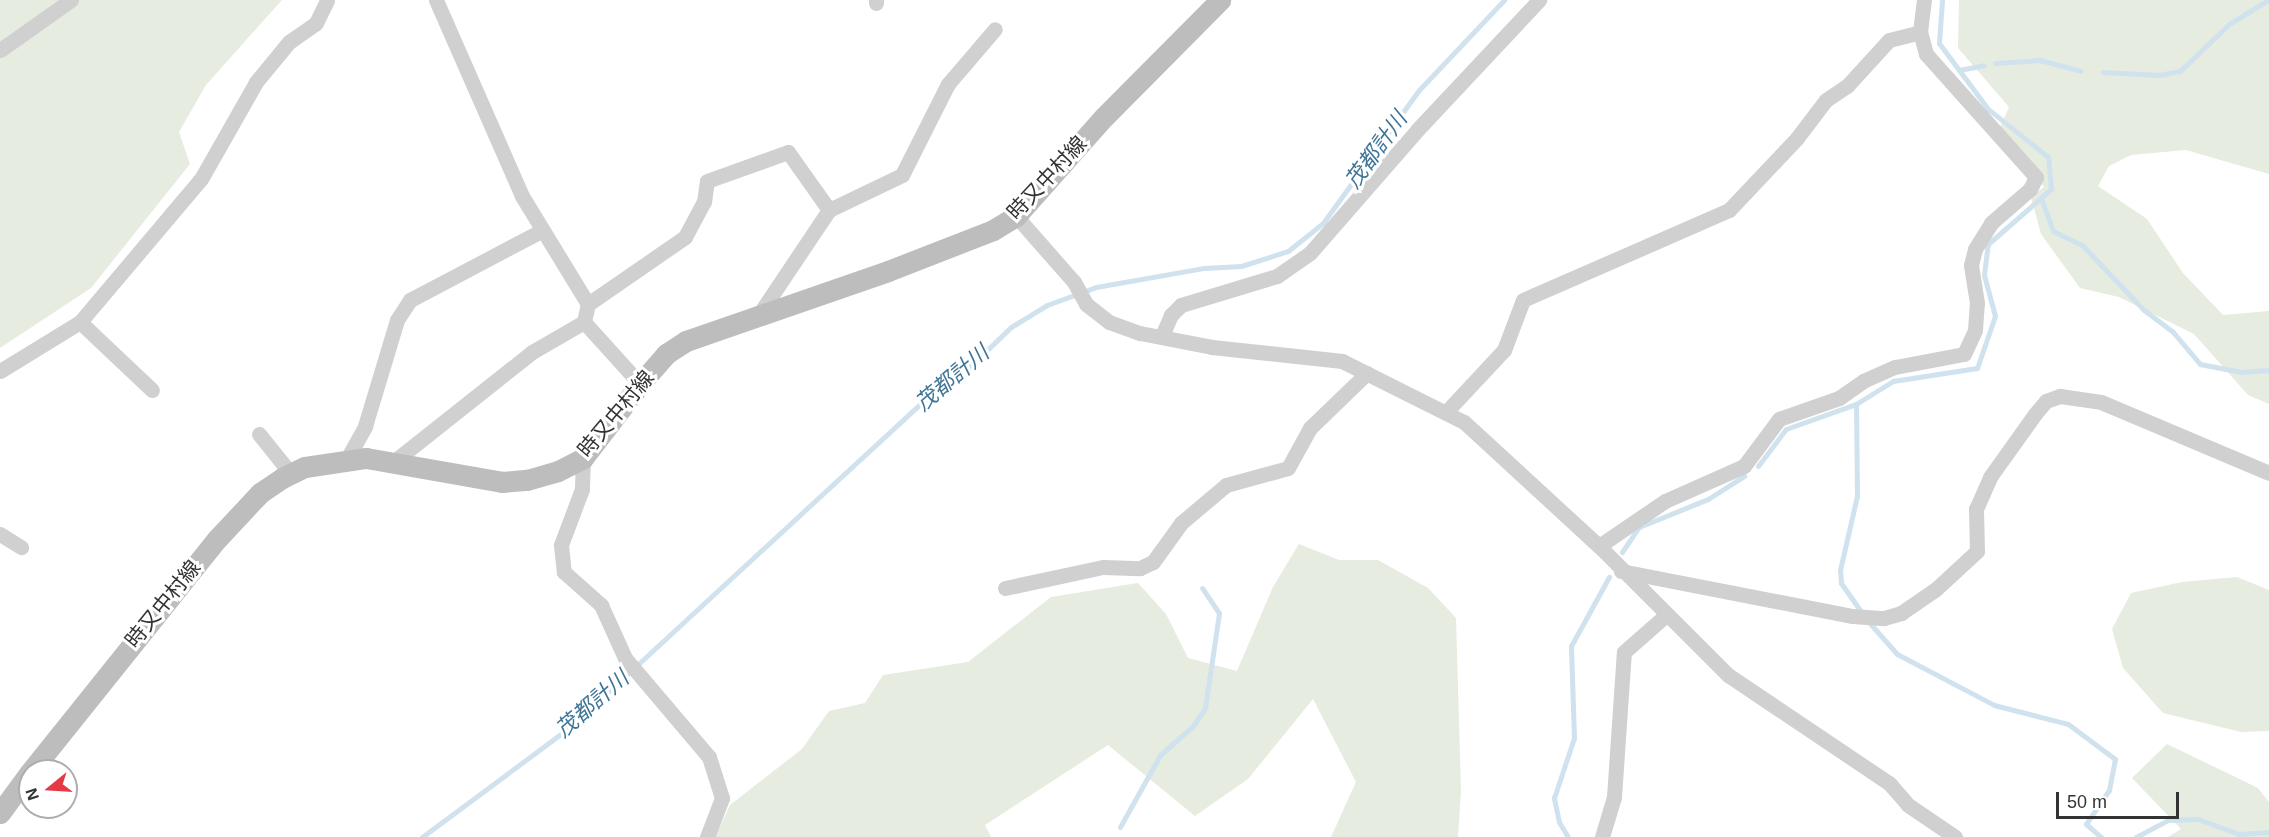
<!DOCTYPE html>
<html>
<head>
<meta charset="utf-8">
<style>
	body { margin:0 }
	#map { position:relative; width:2269px; height:837px; overflow:hidden; background:#fff; font-family:Arial,"Noto Sans JP",sans-serif }
	div>[style] { position:absolute }
	.green>* { inset:0; background:#e6ecdf }
	.stream>* { height:5px; margin:-2.5px; padding:0 2.5px; transform-origin:2.5px; border-radius:2.5px; background:#cfe2ee }
	.street>* { height:15px; margin:-7.5px; padding:0 7.5px; transform-origin:7.5px; border-radius:7.5px; background:#d0d0d0 }
	.secondary>* { height:21px; margin:-10.5px; padding:0 10.5px; transform-origin:10.5px; border-radius:10.5px; background:#bdbdbd }
	span { translate:-50% -50%; white-space:nowrap; text-align:center; line-height:1.15; -webkit-text-stroke:6px #fff; paint-order:stroke }
	.street-label { font-size:21px; color:#333 }
	.water-label { font-size:22px; color:#3f7597; font-style:italic }
	.north { position:absolute; left:18px; top:759px; width:60px; height:60px; box-sizing:border-box; background:#fff; border:2px solid #adadad; border-radius:50%; rotate:252deg; font-size:16px; font-weight:700; line-height:24px; text-align:center; color:#333 }
	.north::after { content:''; display:block; margin:auto; width:21px; height:27px; background:#e63946; clip-path:polygon(50% 0,100% 100%,50% 72%,0 100%) }
	.scale { position:absolute; left:2056px; top:792px; width:123px; height:27px; box-sizing:border-box; border:3px solid #333; border-top:0; padding-left:8px; font-size:18px; line-height:21px; white-space:nowrap; color:#333; -webkit-text-stroke:4px #fff; paint-order:stroke }
</style>
</head>
<body>
<div id="map">
	<div class="green">
		<i style="clip-path:polygon(0 0,282px 0,206px 85px,179px 132px,190px 164px,91px 288px,0 348px)"></i>
		<i style="clip-path:polygon(1959px 0,2269px 0,2269px 174px,2186px 150px,2131px 155px,2109px 166px,2098px 186px,2147px 219px,2183px 273px,2223px 315px,2269px 311px,2269px 404px,2248px 395px,2194px 334px,2119px 297px,2080px 288px,2041px 234px,2031px 197px,2044px 187px,2000px 127px,2009px 107px,1958px 48px)"></i>
		<i style="clip-path:polygon(1299px 544px,1339px 560px,1378px 560px,1428px 588px,1456px 618px,1461px 791px,1458px 837px,1331px 837px,1356px 782px,1313px 699px,1248px 779px,1195px 816px,1108px 745px,985px 825px,991px 837px,715px 837px,730px 805px,802px 749px,829px 711px,865px 703px,883px 675px,968px 662px,1051px 597px,1138px 583px,1166px 614px,1188px 658px,1237px 671px,1273px 587px)"></i>
		<i style="clip-path:polygon(2237px 577px,2269px 590px,2269px 731px,2241px 732px,2163px 713px,2123px 668px,2112px 629px,2131px 593px,2182px 582px)"></i>
		<i style="clip-path:polygon(2167px 744px,2258px 788px,2269px 802px,2269px 837px,2168px 837px,2181px 829px,2132px 778px)"></i>
	</div>
	<div class="stream">
		<i style="left:1995px;top:63px;width:45px;rotate:-3.8deg"></i>
		<i style="left:2040px;top:60px;width:42px;rotate:15deg"></i>
		<i style="left:1959px;top:70px;width:25px;rotate:-11deg"></i>
		<i style="left:2103px;top:72px;width:56px;rotate:3.1deg"></i>
		<i style="left:2159px;top:75px;width:21px;rotate:-11deg"></i>
		<i style="left:2180px;top:71px;width:68px;rotate:-43.8deg"></i>
		<i style="left:2229px;top:24px;width:46px;rotate:-31.6deg"></i>
		<i style="left:2041px;top:198px;width:35px;rotate:70deg"></i>
		<i style="left:2053px;top:231px;width:32px;rotate:26deg"></i>
		<i style="left:2082px;top:245px;width:90px;rotate:46.4deg"></i>
		<i style="left:2144px;top:310px;width:36px;rotate:37deg"></i>
		<i style="left:2173px;top:332px;width:42px;rotate:49.8deg"></i>
		<i style="left:2200px;top:364px;width:42px;rotate:11deg"></i>
		<i style="left:2241px;top:372px;width:28px;rotate:-4deg"></i>
		<i style="left:1758px;top:466px;width:46px;rotate:-52.9deg"></i>
		<i style="left:1786px;top:429px;width:74px;rotate:-19.7deg"></i>
		<i style="left:1622px;top:552px;width:30px;rotate:-56deg"></i>
		<i style="left:1639px;top:527px;width:74px;rotate:-22.1deg"></i>
		<i style="left:1708px;top:499px;width:43px;rotate:-32.6deg"></i>
		<i style="left:1862px;top:613px;width:37px;rotate:-125deg"></i>
		<i style="left:1841px;top:583px;width:13px;rotate:-94deg"></i>
		<i style="left:1840px;top:570px;width:76px;rotate:-77.1deg"></i>
		<i style="left:1857px;top:496px;width:92px;rotate:-90.6deg"></i>
		<i style="left:1856px;top:404px;width:44px;rotate:-31.9deg"></i>
		<i style="left:1893px;top:381px;width:85px;rotate:-8.8deg"></i>
		<i style="left:1977px;top:368px;width:55px;rotate:-70.9deg"></i>
		<i style="left:1995px;top:316px;width:42px;rotate:-105deg"></i>
		<i style="left:1984px;top:275px;width:31px;rotate:-83deg"></i>
		<i style="left:1988px;top:244px;width:84px;rotate:-41.1deg"></i>
		<i style="left:2051px;top:189px;width:32px;rotate:-95deg"></i>
		<i style="left:2048px;top:157px;width:77px;rotate:-141.3deg"></i>
		<i style="left:1988px;top:109px;width:82px;rotate:-126.6deg"></i>
		<i style="left:1939px;top:43px;width:43px;rotate:-86deg"></i>
		<i style="left:1867px;top:620px;width:45px;rotate:48.6deg"></i>
		<i style="left:1897px;top:654px;width:110px;rotate:27.7deg"></i>
		<i style="left:1994px;top:705px;width:76px;rotate:14.4deg"></i>
		<i style="left:2068px;top:724px;width:59px;rotate:36.7deg"></i>
		<i style="left:2115px;top:759px;width:32px;rotate:101deg"></i>
		<i style="left:2109px;top:790px;width:41px;rotate:124.1deg"></i>
		<i style="left:2086px;top:824px;width:20px;rotate:41deg"></i>
		<i style="left:1120px;top:827px;width:82px;rotate:-60.9deg"></i>
		<i style="left:1160px;top:755px;width:44px;rotate:-41.3deg"></i>
		<i style="left:1193px;top:726px;width:22px;rotate:-56deg"></i>
		<i style="left:1205px;top:708px;width:96px;rotate:-81.6deg"></i>
		<i style="left:1219px;top:613px;width:30px;rotate:-124deg"></i>
		<i style="left:422px;top:837px;width:184px;rotate:-36.6deg"></i>
		<i style="left:570px;top:727px;width:481px;rotate:-42.7deg"></i>
		<i style="left:923px;top:401px;width:36px;rotate:-32deg"></i>
		<i style="left:954px;top:382px;width:79px;rotate:-44deg"></i>
		<i style="left:1011px;top:327px;width:42px;rotate:-31.4deg"></i>
		<i style="left:1047px;top:305px;width:52px;rotate:-20.2deg"></i>
		<i style="left:1096px;top:287px;width:110px;rotate:-10deg"></i>
		<i style="left:1204px;top:268px;width:37px;rotate:-3deg"></i>
		<i style="left:1241px;top:266px;width:49px;rotate:-17.7deg"></i>
		<i style="left:1288px;top:251px;width:45px;rotate:-38.7deg"></i>
		<i style="left:1323px;top:223px;width:164px;rotate:-54.2deg"></i>
		<i style="left:1419px;top:90px;width:124px;rotate:-46.6deg"></i>
		<i style="left:1568px;top:837px;width:17px;rotate:-121deg"></i>
		<i style="left:1559px;top:822px;width:25px;rotate:-102deg"></i>
		<i style="left:1554px;top:798px;width:63px;rotate:-71.6deg"></i>
		<i style="left:1574px;top:738px;width:92px;rotate:-91.9deg"></i>
		<i style="left:1571px;top:646px;width:79px;rotate:-61.2deg"></i>
		<i style="left:2136px;top:837px;width:36px;rotate:-28deg"></i>
		<i style="left:2168px;top:820px;width:30px;rotate:-2deg"></i>
		<i style="left:2198px;top:819px;width:44px;rotate:20.1deg"></i>
		<i style="left:2239px;top:834px;width:30px;rotate:-4deg"></i>
	</div>
	<div class="street">
		<i style="left:436px;top:0;width:214px;rotate:66.3deg"></i>
		<i style="left:522px;top:196px;width:127px;rotate:58.6deg"></i>
		<i style="left:588px;top:304px;width:18px;rotate:103deg"></i>
		<i style="left:584px;top:322px;width:84px;rotate:47.9deg"></i>
		<i style="left:876px;top:3px;width:3px;rotate:-90deg"></i>
		<i style="left:0;top:50px;width:87px;rotate:-35.2deg"></i>
		<i style="left:1016px;top:216px;width:88px;rotate:48.7deg"></i>
		<i style="left:1074px;top:282px;width:25px;rotate:61deg"></i>
		<i style="left:1086px;top:304px;width:29px;rotate:38deg"></i>
		<i style="left:1109px;top:322px;width:33px;rotate:20deg"></i>
		<i style="left:1140px;top:333px;width:73px;rotate:11deg"></i>
		<i style="left:1212px;top:347px;width:131px;rotate:6.1deg"></i>
		<i style="left:1342px;top:361px;width:136px;rotate:26.6deg"></i>
		<i style="left:1464px;top:422px;width:183px;rotate:42.6deg"></i>
		<i style="left:1599px;top:546px;width:182px;rotate:45deg"></i>
		<i style="left:1728px;top:675px;width:194px;rotate:33.9deg"></i>
		<i style="left:1889px;top:783px;width:29px;rotate:49deg"></i>
		<i style="left:1908px;top:805px;width:57px;rotate:34.2deg"></i>
		<i style="left:588px;top:304px;width:118px;rotate:-34.6deg"></i>
		<i style="left:685px;top:237px;width:40px;rotate:-62deg"></i>
		<i style="left:704px;top:202px;width:21px;rotate:-82deg"></i>
		<i style="left:707px;top:181px;width:86px;rotate:-19.7deg"></i>
		<i style="left:788px;top:152px;width:71px;rotate:54.7deg"></i>
		<i style="left:760px;top:313px;width:124px;rotate:-56.2deg"></i>
		<i style="left:829px;top:210px;width:81px;rotate:-25.6deg"></i>
		<i style="left:902px;top:175px;width:102px;rotate:-63.2deg"></i>
		<i style="left:948px;top:84px;width:72px;rotate:-49.5deg"></i>
		<i style="left:80px;top:322px;width:99px;rotate:43.4deg"></i>
		<i style="left:1162px;top:336px;width:23px;rotate:-67deg"></i>
		<i style="left:1171px;top:315px;width:14px;rotate:-45deg"></i>
		<i style="left:1181px;top:305px;width:100px;rotate:-16.8deg"></i>
		<i style="left:1277px;top:276px;width:40px;rotate:-34.9deg"></i>
		<i style="left:1310px;top:253px;width:164px;rotate:-48.9deg"></i>
		<i style="left:1418px;top:129px;width:177px;rotate:-46.8deg"></i>
		<i style="left:0;top:371px;width:94px;rotate:-31.5deg"></i>
		<i style="left:80px;top:322px;width:187px;rotate:-49.8deg"></i>
		<i style="left:201px;top:179px;width:112px;rotate:-60.4deg"></i>
		<i style="left:256px;top:82px;width:52px;rotate:-50.5deg"></i>
		<i style="left:289px;top:42px;width:33px;rotate:-35deg"></i>
		<i style="left:316px;top:23px;width:25px;rotate:-64deg"></i>
		<i style="left:1446px;top:412px;width:85px;rotate:-46.9deg"></i>
		<i style="left:1504px;top:350px;width:53px;rotate:-69.2deg"></i>
		<i style="left:1523px;top:300px;width:225px;rotate:-23.6deg"></i>
		<i style="left:1729px;top:210px;width:99px;rotate:-46.6deg"></i>
		<i style="left:1797px;top:138px;width:48px;rotate:-52.7deg"></i>
		<i style="left:1826px;top:100px;width:25px;rotate:-34deg"></i>
		<i style="left:1847px;top:86px;width:62px;rotate:-47.6deg"></i>
		<i style="left:1889px;top:40px;width:32px;rotate:-14deg"></i>
		<i style="left:259px;top:434px;width:51px;rotate:51.3deg"></i>
		<i style="left:583px;top:458px;width:31px;rotate:92deg"></i>
		<i style="left:582px;top:489px;width:60px;rotate:110.6deg"></i>
		<i style="left:561px;top:545px;width:27px;rotate:84deg"></i>
		<i style="left:564px;top:572px;width:50px;rotate:41.7deg"></i>
		<i style="left:601px;top:605px;width:58px;rotate:65.6deg"></i>
		<i style="left:625px;top:658px;width:130px;rotate:49.7deg"></i>
		<i style="left:709px;top:757px;width:43px;rotate:72.4deg"></i>
		<i style="left:722px;top:798px;width:42px;rotate:111deg"></i>
		<i style="left:347px;top:459px;width:38px;rotate:-61deg"></i>
		<i style="left:365px;top:426px;width:111px;rotate:-73.2deg"></i>
		<i style="left:397px;top:320px;width:24px;rotate:-57deg"></i>
		<i style="left:410px;top:300px;width:150px;rotate:-27.8deg"></i>
		<i style="left:392px;top:463px;width:179px;rotate:-38.4deg"></i>
		<i style="left:532px;top:352px;width:60px;rotate:-30deg"></i>
		<i style="left:0;top:534px;width:25px;rotate:32deg"></i>
		<i style="left:1599px;top:546px;width:80px;rotate:-34.3deg"></i>
		<i style="left:1665px;top:501px;width:86px;rotate:-23.9deg"></i>
		<i style="left:1744px;top:466px;width:59px;rotate:-53.3deg"></i>
		<i style="left:1779px;top:419px;width:64px;rotate:-19.3deg"></i>
		<i style="left:1839px;top:398px;width:29px;rotate:-35deg"></i>
		<i style="left:1863px;top:381px;width:35px;rotate:-24deg"></i>
		<i style="left:1895px;top:367px;width:70px;rotate:-10.7deg"></i>
		<i style="left:1964px;top:354px;width:26px;rotate:-65deg"></i>
		<i style="left:1975px;top:330px;width:27px;rotate:-86deg"></i>
		<i style="left:1977px;top:303px;width:38px;rotate:-99deg"></i>
		<i style="left:1971px;top:265px;width:16px;rotate:-76deg"></i>
		<i style="left:1975px;top:249px;width:31px;rotate:-58deg"></i>
		<i style="left:1991px;top:223px;width:52px;rotate:-41.1deg"></i>
		<i style="left:2030px;top:189px;width:13px;rotate:-63deg"></i>
		<i style="left:2036px;top:177px;width:165px;rotate:-131.8deg"></i>
		<i style="left:1926px;top:54px;width:23px;rotate:-105deg"></i>
		<i style="left:1920px;top:32px;width:32px;rotate:-83deg"></i>
		<i style="left:1621px;top:571px;width:236px;rotate:11deg"></i>
		<i style="left:1853px;top:616px;width:31px;rotate:4deg"></i>
		<i style="left:1884px;top:618px;width:18px;rotate:-16deg"></i>
		<i style="left:1901px;top:613px;width:42px;rotate:-34.4deg"></i>
		<i style="left:1936px;top:589px;width:56px;rotate:-42.8deg"></i>
		<i style="left:1977px;top:551px;width:42px;rotate:-91.4deg"></i>
		<i style="left:1976px;top:509px;width:35px;rotate:-66deg"></i>
		<i style="left:1990px;top:477px;width:77px;rotate:-54.5deg"></i>
		<i style="left:2035px;top:414px;width:17px;rotate:-50deg"></i>
		<i style="left:2046px;top:401px;width:15px;rotate:-20deg"></i>
		<i style="left:2060px;top:396px;width:41px;rotate:8.3deg"></i>
		<i style="left:2101px;top:402px;width:182px;rotate:22.9deg"></i>
		<i style="left:1005px;top:588px;width:100px;rotate:-12.1deg"></i>
		<i style="left:1103px;top:567px;width:37px;rotate:2deg"></i>
		<i style="left:1140px;top:568px;width:14px;rotate:-25deg"></i>
		<i style="left:1153px;top:562px;width:48px;rotate:-54.3deg"></i>
		<i style="left:1181px;top:523px;width:59px;rotate:-40.2deg"></i>
		<i style="left:1226px;top:485px;width:64px;rotate:-15.3deg"></i>
		<i style="left:1288px;top:468px;width:46px;rotate:-61.2deg"></i>
		<i style="left:1310px;top:428px;width:79px;rotate:-44deg"></i>
		<i style="left:1602px;top:837px;width:42px;rotate:-73.3deg"></i>
		<i style="left:1614px;top:797px;width:145px;rotate:-86.1deg"></i>
		<i style="left:1624px;top:652px;width:55px;rotate:-41.3deg"></i>
	</div>
	<div class="secondary">
		<i style="left:31px;top:771px;width:297px;rotate:-51.3deg"></i>
		<i style="left:217px;top:539px;width:63px;rotate:-46.9deg"></i>
		<i style="left:260px;top:493px;width:27px;rotate:-34deg"></i>
		<i style="left:282px;top:478px;width:25px;rotate:-26deg"></i>
		<i style="left:305px;top:467px;width:62px;rotate:-8.4deg"></i>
		<i style="left:366px;top:458px;width:138px;rotate:10deg"></i>
		<i style="left:502px;top:482px;width:25px;rotate:-5deg"></i>
		<i style="left:527px;top:480px;width:32px;rotate:-16deg"></i>
		<i style="left:558px;top:471px;width:28px;rotate:-27deg"></i>
		<i style="left:583px;top:458px;width:93px;rotate:-52.4deg"></i>
		<i style="left:640px;top:384px;width:40px;rotate:-49deg"></i>
		<i style="left:666px;top:354px;width:24px;rotate:-33deg"></i>
		<i style="left:686px;top:341px;width:214px;rotate:-19.1deg"></i>
		<i style="left:888px;top:271px;width:113px;rotate:-21.3deg"></i>
		<i style="left:993px;top:230px;width:27px;rotate:-31deg"></i>
		<i style="left:1016px;top:216px;width:132px;rotate:-48.4deg"></i>
		<i style="left:1104px;top:117px;width:165px;rotate:-45.2deg"></i>
		<i style="left:0;top:813px;width:51px;rotate:-53.8deg"></i>
	</div>
	<div class="street-label">
		<span style="left:1047px;top:178px;rotate:-47deg">時又中村線</span>
		<span style="left:616px;top:414px;rotate:-50deg">時又中村線</span>
		<span style="left:163px;top:604px;rotate:-51deg">時又中村線</span>
	</div>
	<div class="water-label">
		<span style="left:1376px;top:150px;rotate:-54deg">茂都計川</span>
		<span style="left:952px;top:378px;rotate:-40deg">茂都計川</span>
		<span style="left:592px;top:704px;rotate:-41deg">茂都計川</span>
	</div>
	<div class="north">N</div>
	<div class="scale">50 m</div>
</div>
</body>
</html>
